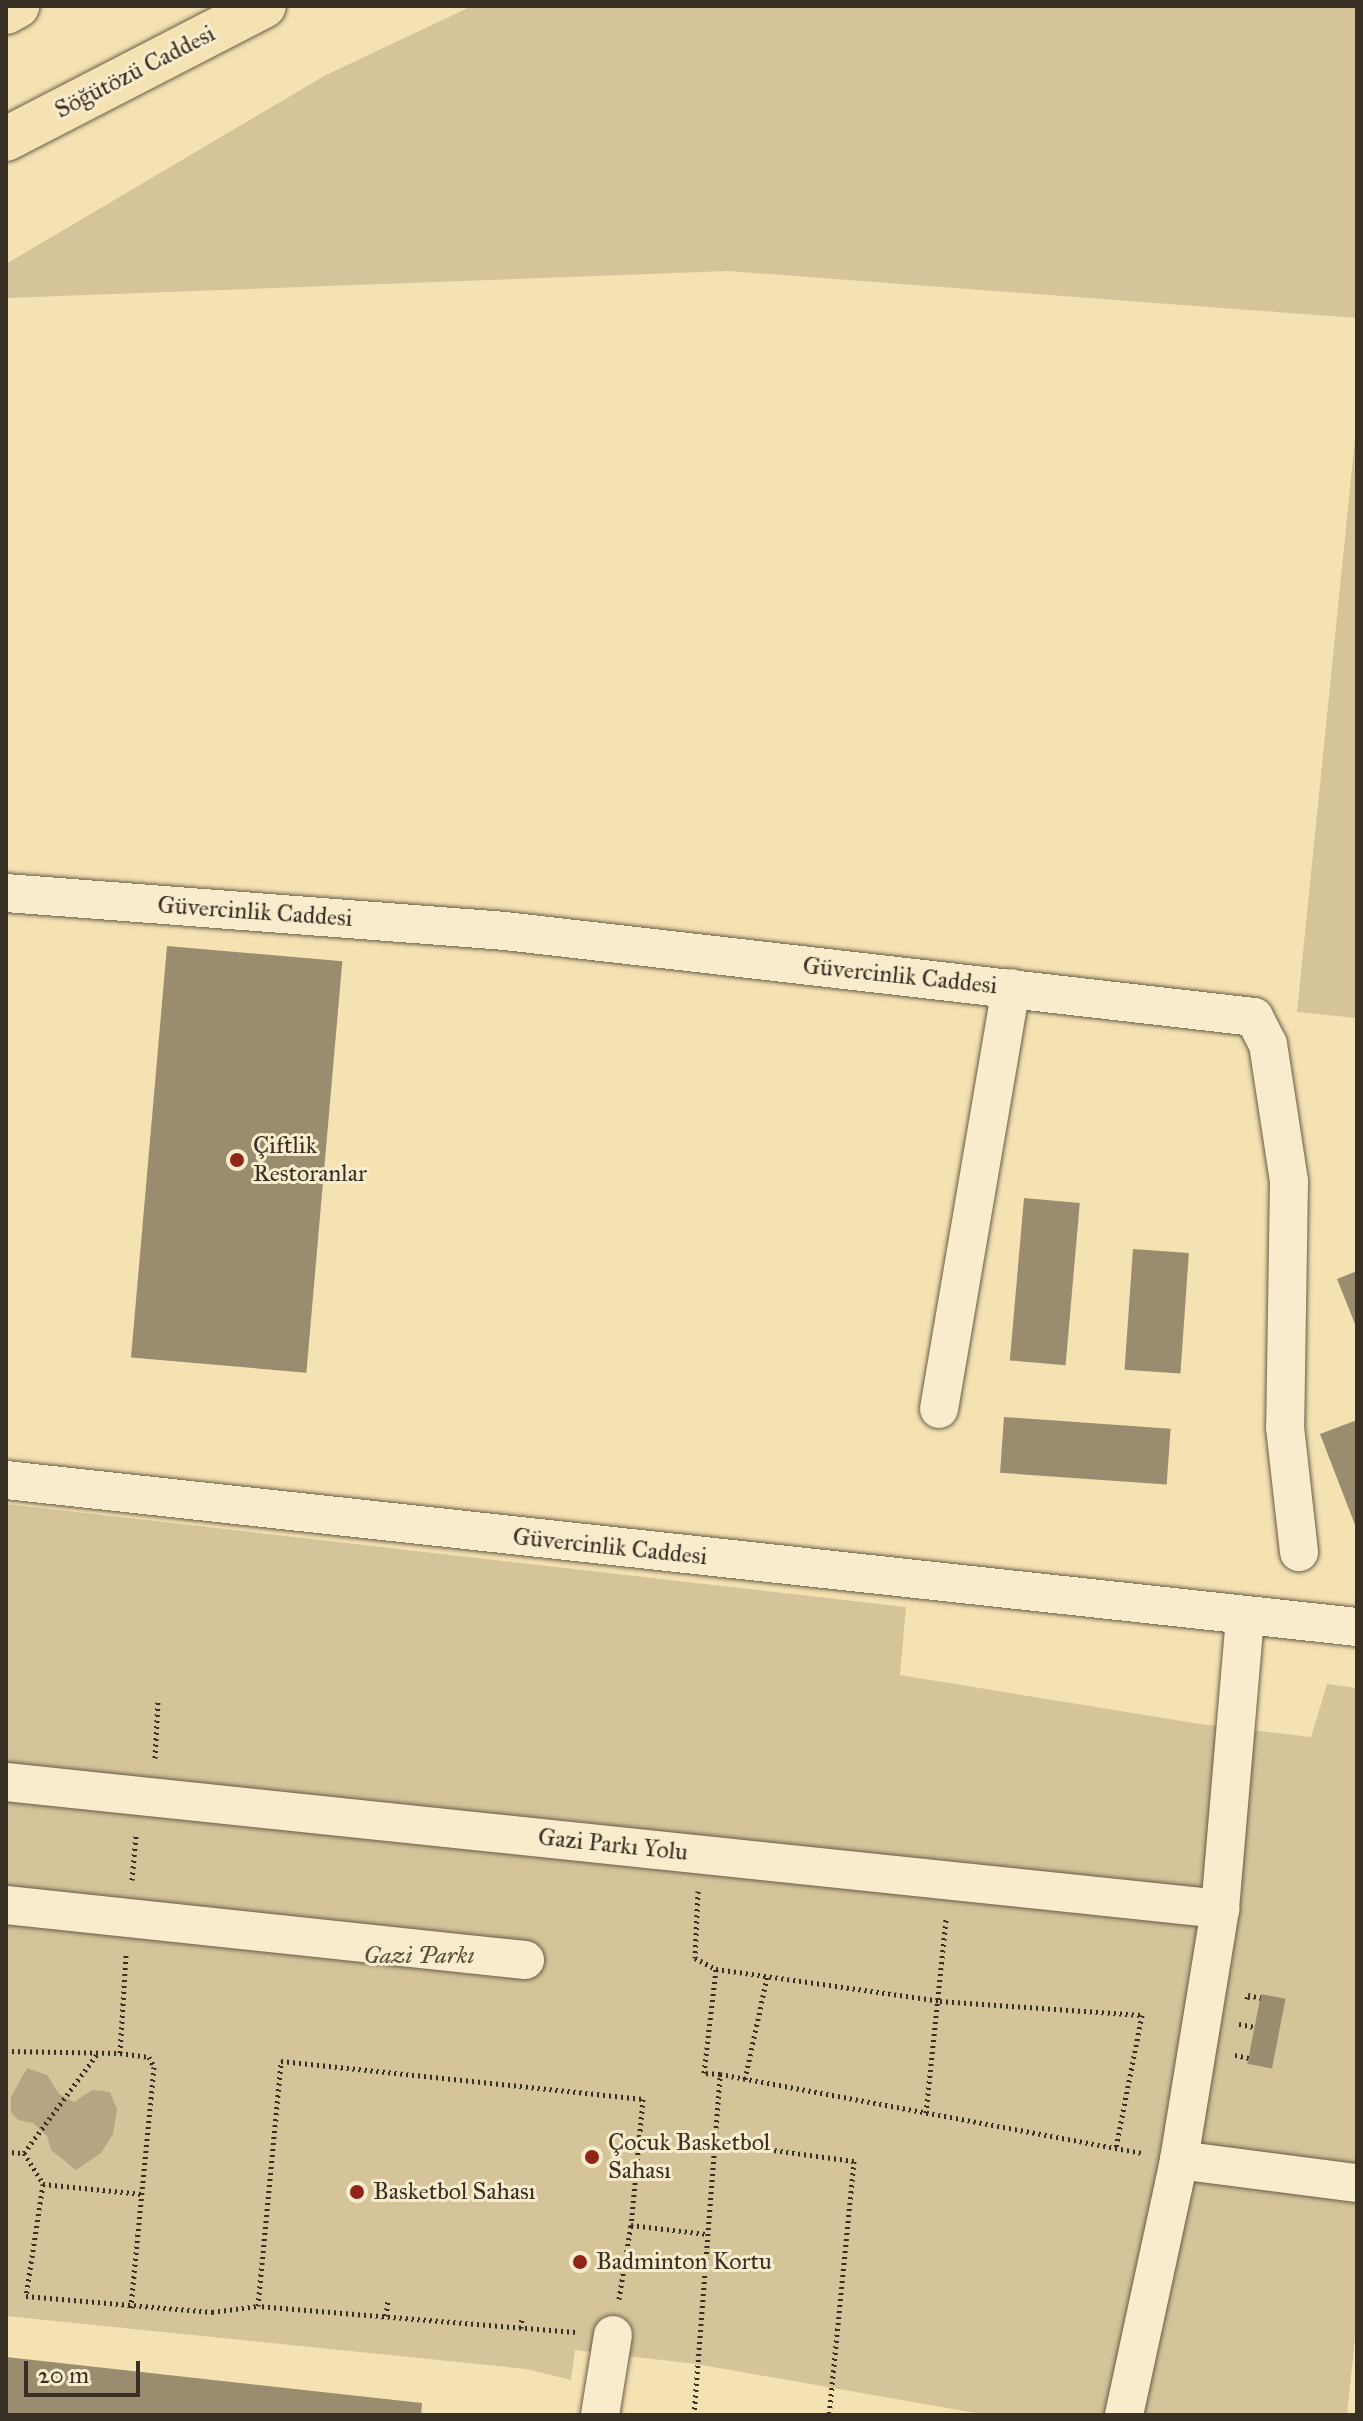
<!DOCTYPE html>
<html>
<head>
<meta charset="utf-8">
<style>
	body { margin:0 }
	#map { position:relative; width:1363px; height:2421px; overflow:hidden; background:#f5e2b2; font-family:"IM FELL Great Primer",serif }
	div>[style] { position:absolute }
	.green>* { inset:0; background:#d5c49a }
	.water>* { inset:0; background:#b5a582 }
	.building>* { inset:0; background:#9a8c6e; transform-origin:0 0 }
	.path>* { height:5px; margin-top:-2.5px; transform-origin:0; background:repeating-linear-gradient(90deg,#382f25 0 2px,transparent 0 6px) }
	.roads { filter:drop-shadow(0 0 2px #675c48) drop-shadow(0 0 2px #675c48) }
	.minor>* { height:38px; margin:-19px; padding:0 19px; transform-origin:19px; border-radius:19px; background:#f8eccd }
	.major>* { height:44px; margin:-22px; padding:0 22px; transform-origin:22px; border-radius:22px; background:#f5e2b2 }
	.dots>* { width:22px; height:22px; translate:-50% -50%; box-sizing:border-box; border:4px solid #f8eccd; border-radius:50% }
	span { translate:-50% -50%; white-space:nowrap; text-align:center; line-height:1.15; -webkit-text-stroke:6px #f8eccd; paint-order:stroke }
	.street-label { font-size:24px; color:#382f25 }
	.poi-label { font-size:24px; color:#382f25 }
	.left { translate:0 -50%; text-align:left }
	.park-label { font-size:24px; color:#574d3c; font-style:italic }
	.frame { position:absolute; inset:0; border:8px solid #382f25; pointer-events:none }
	.scale { position:absolute; left:24px; top:2361px; width:116px; height:36px; box-sizing:border-box; border:4px solid #382f25; border-top:0; padding-left:10px; font-size:24px; line-height:28px; white-space:nowrap; color:#382f25; -webkit-text-stroke:6px #f8eccd; paint-order:stroke }
</style>
</head>
<body>
<div id="map">
	<div class="green">
		<i style="clip-path:polygon(472px 6px,1357px 6px,1357px 318px,728px 271px,6px 298px,6px 264px,324px 76px)"></i>
		<i style="clip-path:polygon(1357px 419px,1357px 1018px,1297px 1012px)"></i>
		<i style="clip-path:polygon(6px 1504px,906px 1607px,900px 1675px,1200px 1724px,1311px 1737px,1327px 1684px,1357px 1688px,1357px 2320px,1347px 2415px,987px 2415px,696px 2364px,575px 2350px,571px 2380px,526px 2369px,6px 2316px)"></i>
	</div>
	<div class="water">
		<i style="clip-path:polygon(27px 2068px,47px 2075px,59px 2094px,74px 2102px,92px 2090px,110px 2092px,117px 2109px,113px 2134px,101px 2153px,76px 2170px,51px 2150px,47px 2136px,33px 2123px,18px 2120px,11px 2112px,11px 2097px)"></i>
	</div>
	<div class="building">
		<i style="left:167px;top:946px;width:176px;height:413px;rotate:5deg"></i>
		<i style="left:1024px;top:1198px;width:56px;height:163px;rotate:5deg"></i>
		<i style="left:1133px;top:1249px;width:56px;height:121px;rotate:4deg"></i>
		<i style="clip-path:polygon(1357px 1271px,1357px 1329px,1337px 1279px)"></i>
		<i style="left:1004px;top:1417px;width:167px;height:56px;rotate:4deg"></i>
		<i style="clip-path:polygon(1357px 1420px,1357px 1530px,1320px 1434px)"></i>
		<i style="left:1261px;top:1994px;width:25px;height:71px;rotate:11deg"></i>
		<i style="clip-path:polygon(6px 2357px,422px 2403px,421px 2415px,6px 2415px)"></i>
	</div>
	<div class="path">
		<i style="left:155px;top:1758px;width:58px;rotate:-87deg"></i>
		<i style="left:132px;top:1880px;width:45px;rotate:-84.9deg"></i>
		<i style="left:698px;top:1891px;width:67px;rotate:92.6deg"></i>
		<i style="left:695px;top:1958px;width:24px;rotate:28deg"></i>
		<i style="left:1247px;top:1999px;width:4px;rotate:-76deg"></i>
		<i style="left:1248px;top:1995px;width:13px;rotate:13deg"></i>
		<i style="left:1239px;top:2024px;width:16px;rotate:11deg"></i>
		<i style="left:6px;top:2051px;width:114px;rotate:1deg"></i>
		<i style="left:120px;top:2053px;width:29px;rotate:8deg"></i>
		<i style="left:149px;top:2057px;width:11px;rotate:63deg"></i>
		<i style="left:154px;top:2067px;width:242px;rotate:95.5deg"></i>
		<i style="left:120px;top:2053px;width:99px;rotate:-86.5deg"></i>
		<i style="left:1235px;top:2055px;width:14px;rotate:12deg"></i>
		<i style="left:720px;top:2074px;width:16px;rotate:-176deg"></i>
		<i style="left:704px;top:2073px;width:105px;rotate:-83.4deg"></i>
		<i style="left:716px;top:1969px;width:226px;rotate:8.1deg"></i>
		<i style="left:940px;top:2001px;width:202px;rotate:4deg"></i>
		<i style="left:1142px;top:2015px;width:136px;rotate:101.1deg"></i>
		<i style="left:745px;top:2079px;width:104px;rotate:-77.8deg"></i>
		<i style="left:926px;top:2113px;width:195px;rotate:-84.1deg"></i>
		<i style="left:715px;top:2142px;width:140px;rotate:7.8deg"></i>
		<i style="left:854px;top:2161px;width:255px;rotate:95.6deg"></i>
		<i style="left:6px;top:2152px;width:18px;rotate:3deg"></i>
		<i style="left:24px;top:2153px;width:36px;rotate:58deg"></i>
		<i style="left:43px;top:2184px;width:113px;rotate:98.6deg"></i>
		<i style="left:26px;top:2296px;width:187px;rotate:4.9deg"></i>
		<i style="left:212px;top:2312px;width:46px;rotate:-7.4deg"></i>
		<i style="left:24px;top:2153px;width:124px;rotate:-53.5deg"></i>
		<i style="left:43px;top:2184px;width:100px;rotate:5.8deg"></i>
		<i style="left:619px;top:2299px;width:75px;rotate:-80.8deg"></i>
		<i style="left:386px;top:2316px;width:17px;rotate:-83deg"></i>
		<i style="left:521px;top:2328px;width:11px;rotate:-85deg"></i>
		<i style="left:575px;top:2332px;width:318px;rotate:-175.3deg"></i>
		<i style="left:258px;top:2306px;width:246px;rotate:-84.6deg"></i>
		<i style="left:281px;top:2061px;width:364px;rotate:6deg"></i>
		<i style="left:643px;top:2099px;width:127px;rotate:95.4deg"></i>
		<i style="left:631px;top:2225px;width:77px;rotate:6.8deg"></i>
		<i style="left:694px;top:2415px;width:342px;rotate:-85.6deg"></i>
		<i style="left:720px;top:2074px;width:430px;rotate:10.6deg"></i>
	</div>
	<div class="roads">
		<div class="minor">
			<i style="left:6px;top:893px;width:500px;rotate:4.35deg"></i>
			<i style="left:505px;top:931px;width:754px;rotate:6.55deg"></i>
			<i style="left:1254px;top:1017px;width:30px;rotate:63deg"></i>
			<i style="left:1268px;top:1044px;width:140px;rotate:81.3deg"></i>
			<i style="left:1289px;top:1182px;width:245px;rotate:90.9deg"></i>
			<i style="left:1285px;top:1427px;width:126px;rotate:83.6deg"></i>
			<i style="left:939px;top:1409px;width:427px;rotate:-80.3deg"></i>
			<i style="left:6px;top:1480px;width:1359px;rotate:6.21deg"></i>
			<i style="left:6px;top:1782px;width:1221px;rotate:5.97deg"></i>
			<i style="left:6px;top:1905px;width:522px;rotate:6.05deg"></i>
			<i style="left:1179px;top:2160px;width:179px;rotate:7.4deg"></i>
			<i style="left:600px;top:2415px;width:81px;rotate:-80.8deg"></i>
			<i style="left:1124px;top:2415px;width:261px;rotate:-77.8deg"></i>
			<i style="left:1179px;top:2160px;width:254px;rotate:-80.7deg"></i>
			<i style="left:1220px;top:1909px;width:293px;rotate:-85.1deg"></i>
		</div>
		<div class="major">
			<i style="left:6px;top:12px;width:13px;rotate:-29deg"></i>
			<i style="left:6px;top:139px;width:290px;rotate:-27.3deg"></i>
		</div>
	</div>
	<div class="dots">
		<i style="left:237px;top:1160px;background:#8f2418"></i>
		<i style="left:592px;top:2157px;background:#8f2418"></i>
		<i style="left:357px;top:2192px;background:#8f2418"></i>
		<i style="left:580px;top:2262px;background:#8f2418"></i>
	</div>
	<div class="street-label">
		<span style="left:135px;top:72px;rotate:-27deg">Söğütözü Caddesi</span>
		<span style="left:255px;top:912px;rotate:4deg">Güvercinlik Caddesi</span>
		<span style="left:900px;top:976px;rotate:6deg">Güvercinlik Caddesi</span>
		<span style="left:610px;top:1547px;rotate:6deg">Güvercinlik Caddesi</span>
		<span style="left:613px;top:1845px;rotate:6deg">Gazi Parkı Yolu</span>
	</div>
	<div class="poi-label">
		<span class="left" style="left:253px;top:1160px">Çiftlik<br>Restoranlar</span>
		<span class="left" style="left:608px;top:2157px">Çocuk Basketbol<br>Sahası</span>
		<span class="left" style="left:373px;top:2192px">Basketbol Sahası</span>
		<span class="left" style="left:596px;top:2262px">Badminton Kortu</span>
	</div>
	<div class="park-label">
		<span style="left:419px;top:1956px">Gazi Parkı</span>
	</div>
	<div class="frame"></div>
	<div class="scale">20 m</div>
</div>
</body>
</html>
